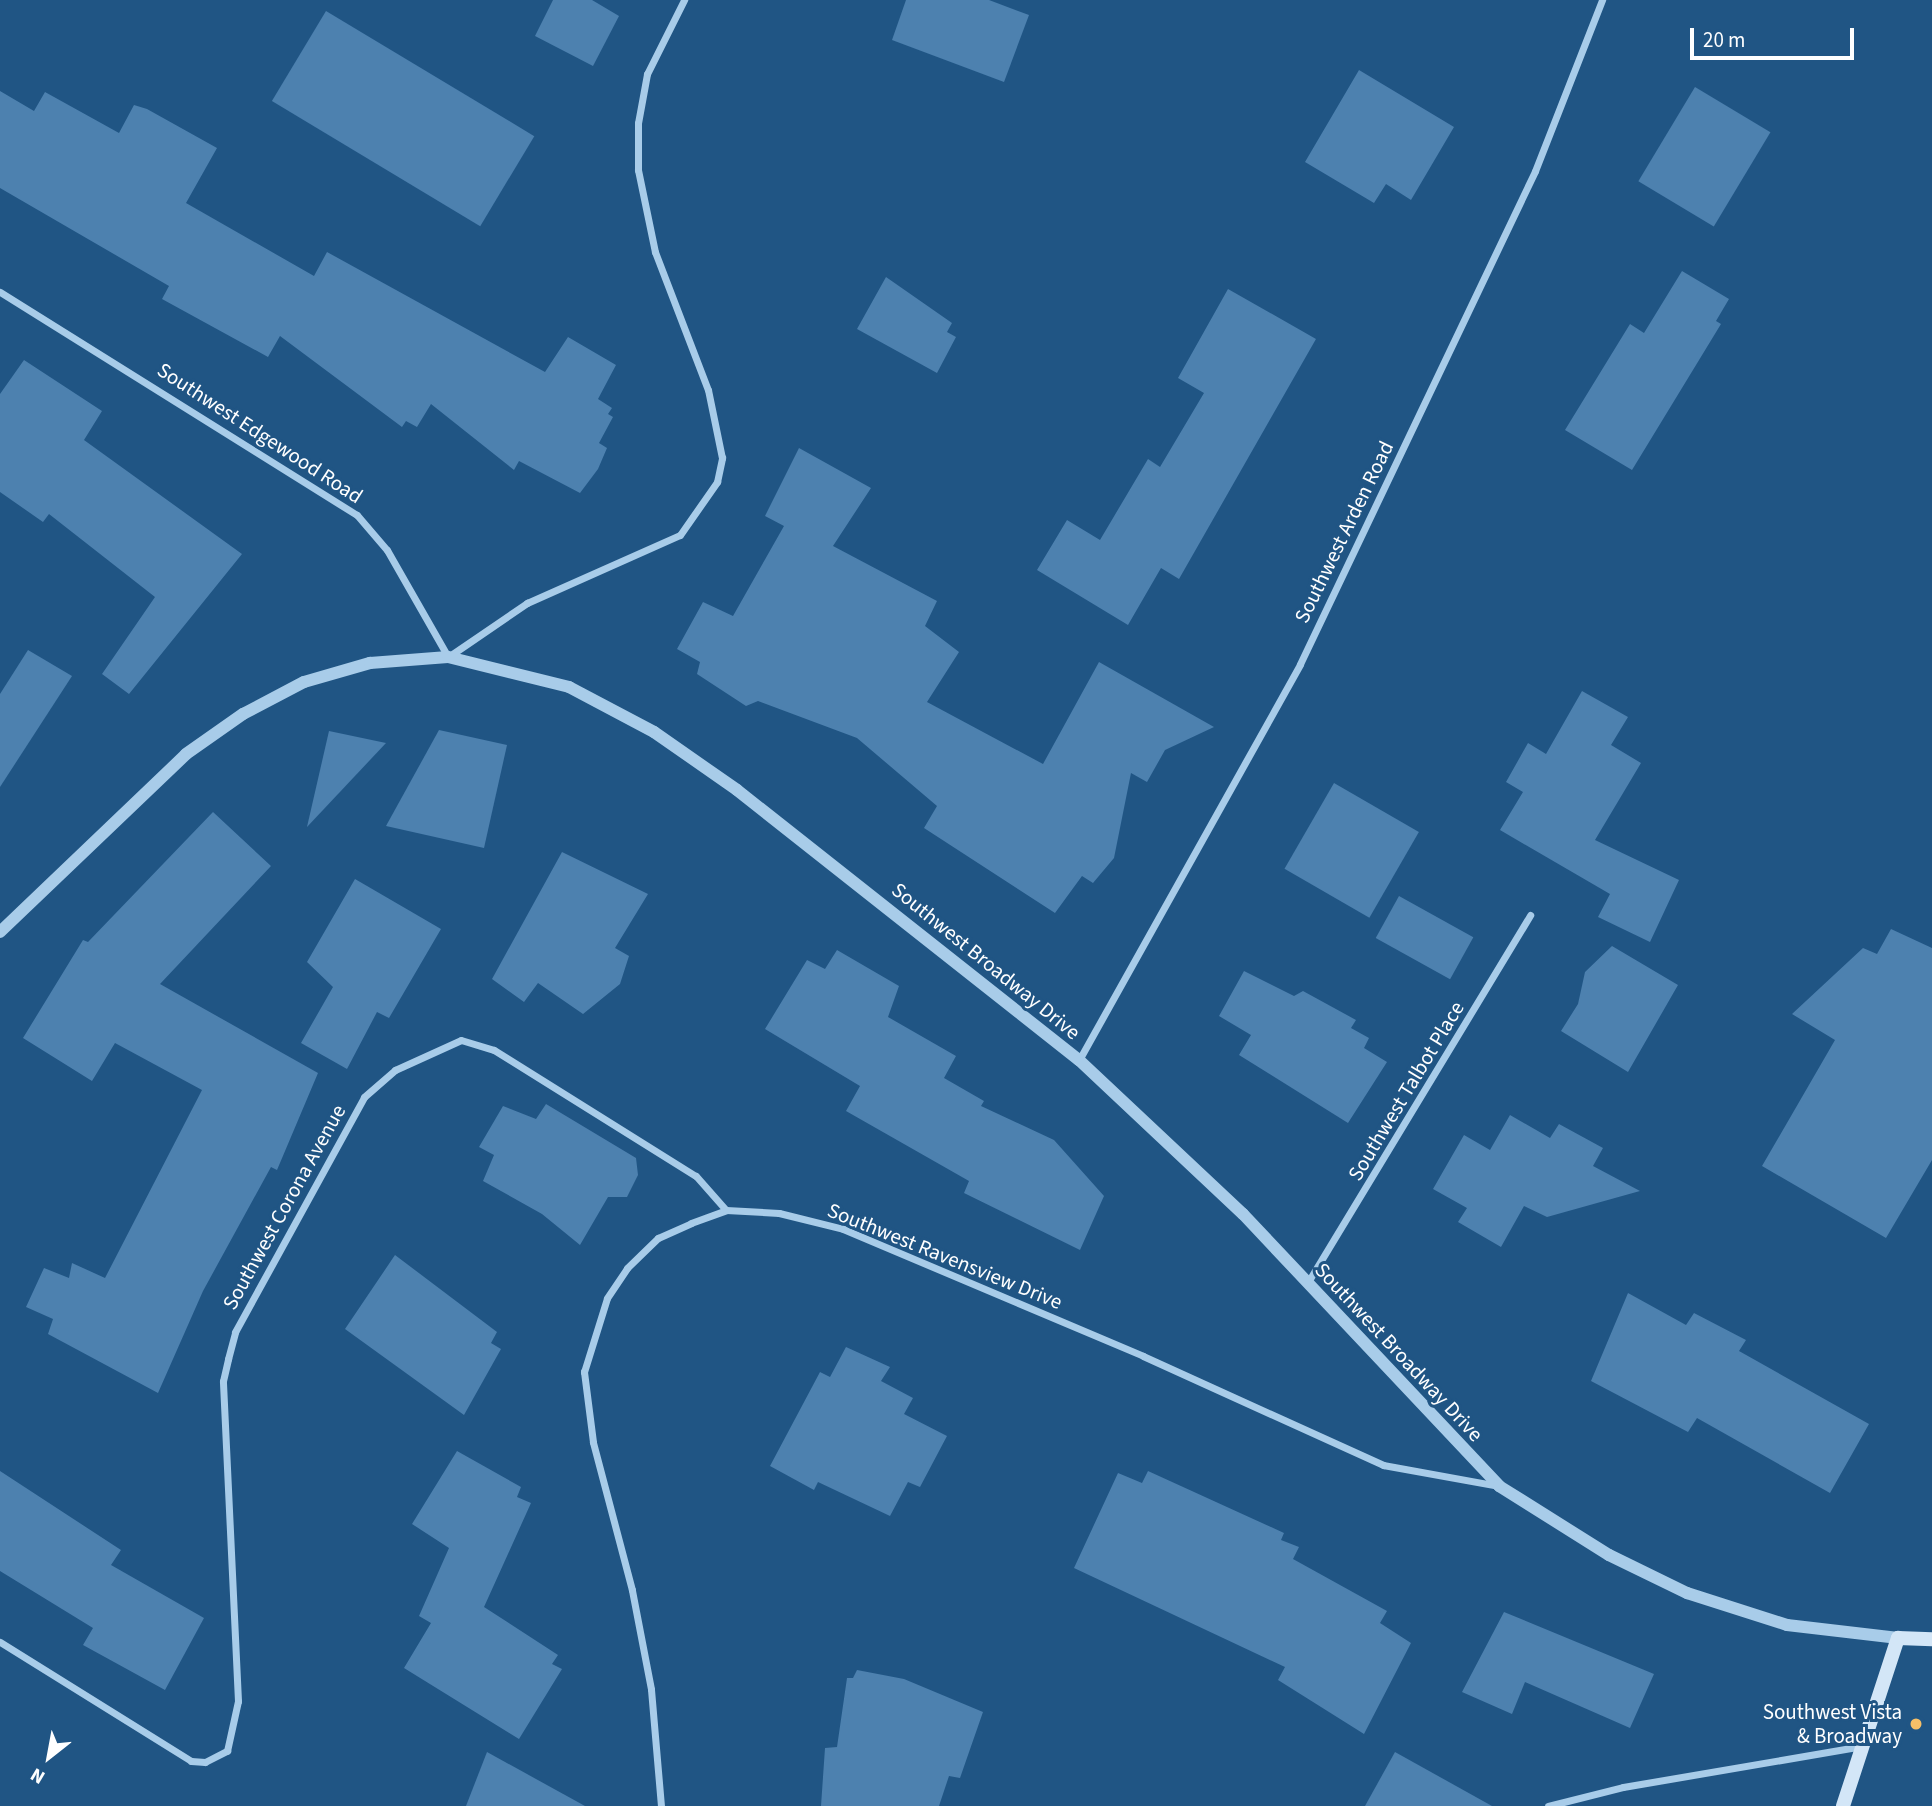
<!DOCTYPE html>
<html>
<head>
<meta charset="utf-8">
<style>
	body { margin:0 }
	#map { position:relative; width:1932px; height:1806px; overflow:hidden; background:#205584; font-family:"Source Sans 3",sans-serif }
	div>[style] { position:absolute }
	.building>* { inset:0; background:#4d81af; transform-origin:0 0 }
	.minor>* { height:7px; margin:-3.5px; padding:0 3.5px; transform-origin:3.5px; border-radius:3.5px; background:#a8cce9 }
	.tertiary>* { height:12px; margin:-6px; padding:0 6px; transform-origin:6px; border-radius:6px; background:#a8cce9 }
	.secondary>* { height:14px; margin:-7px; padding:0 7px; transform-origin:7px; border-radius:7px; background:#d3e6f7 }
	.dots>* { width:19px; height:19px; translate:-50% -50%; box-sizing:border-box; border:4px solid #205584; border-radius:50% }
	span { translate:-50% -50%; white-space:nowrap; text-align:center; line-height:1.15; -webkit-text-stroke:6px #205584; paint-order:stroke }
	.street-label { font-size:21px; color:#fff }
	.poi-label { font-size:21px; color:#fff }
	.right { translate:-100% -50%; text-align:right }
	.north { position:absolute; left:14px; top:1722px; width:70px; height:70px; -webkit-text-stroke:5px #205584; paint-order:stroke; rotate:211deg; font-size:19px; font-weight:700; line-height:28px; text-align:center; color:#fff }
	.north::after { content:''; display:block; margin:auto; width:24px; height:32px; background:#fff; clip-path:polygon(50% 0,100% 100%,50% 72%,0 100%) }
	.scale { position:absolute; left:1690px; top:28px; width:164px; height:32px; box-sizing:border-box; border:4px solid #fff; border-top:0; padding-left:9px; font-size:21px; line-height:24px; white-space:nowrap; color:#fff; -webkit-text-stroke:5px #205584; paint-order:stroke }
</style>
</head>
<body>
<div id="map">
	<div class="building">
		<i style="clip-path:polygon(553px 0,592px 0,619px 16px,593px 66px,535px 36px)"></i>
		<i style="clip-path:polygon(906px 0,989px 0,1029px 15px,1004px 82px,892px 40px)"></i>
		<i style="left:326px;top:11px;width:243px;height:105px;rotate:31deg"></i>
		<i style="clip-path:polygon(1359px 70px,1454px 127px,1411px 200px,1386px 184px,1374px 203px,1305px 162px)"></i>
		<i style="left:1695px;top:87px;width:88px;height:110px;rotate:31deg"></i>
		<i style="clip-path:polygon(0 91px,34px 111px,45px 92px,119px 133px,134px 105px,147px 109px,217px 148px,186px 203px,314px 276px,327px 252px,545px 372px,568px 337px,616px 365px,598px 399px,612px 408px,608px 414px,613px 417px,599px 443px,607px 448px,598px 469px,580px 493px,519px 461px,514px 470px,431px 404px,417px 427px,406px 421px,402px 427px,280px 336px,268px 357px,162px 299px,169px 286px,0 188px)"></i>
		<i style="clip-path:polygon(1682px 271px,1729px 299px,1716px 321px,1721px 324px,1632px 470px,1565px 430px,1630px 324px,1644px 333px)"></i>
		<i style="clip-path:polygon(886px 277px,952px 323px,947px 332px,956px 337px,937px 373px,857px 329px)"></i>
		<i style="clip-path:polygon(1228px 289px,1316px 339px,1179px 579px,1161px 568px,1128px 625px,1037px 570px,1067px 520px,1100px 540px,1148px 459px,1160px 467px,1204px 393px,1178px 378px)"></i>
		<i style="clip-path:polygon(24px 360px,102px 411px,84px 440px,242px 554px,129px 694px,102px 674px,155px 597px,49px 514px,43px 522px,0 492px,0 394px)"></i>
		<i style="clip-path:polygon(799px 448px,871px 488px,833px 546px,937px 601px,925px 626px,959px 652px,927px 702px,1043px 764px,1099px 662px,1214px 727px,1165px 750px,1147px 782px,1131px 773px,1114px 858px,1093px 883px,1082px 876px,1055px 913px,924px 828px,937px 806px,857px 738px,758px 701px,746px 706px,697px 674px,700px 662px,677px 649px,703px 602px,733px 616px,784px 526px,765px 516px)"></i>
		<i style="clip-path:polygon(28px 650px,72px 676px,0 787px,0 694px)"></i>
		<i style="clip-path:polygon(1582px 691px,1628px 717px,1611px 745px,1641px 763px,1595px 840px,1679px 880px,1650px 942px,1598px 917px,1610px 894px,1500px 830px,1523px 792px,1506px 782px,1528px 743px,1546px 754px)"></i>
		<i style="clip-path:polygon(439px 730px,507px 745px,484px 848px,386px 826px)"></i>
		<i style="clip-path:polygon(329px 731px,386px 743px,307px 827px)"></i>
		<i style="left:1334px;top:783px;width:98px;height:99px;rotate:30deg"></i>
		<i style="clip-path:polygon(213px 812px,271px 866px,160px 984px,318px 1073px,277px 1170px,271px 1167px,203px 1291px,158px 1393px,48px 1334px,53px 1319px,26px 1307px,44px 1268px,69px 1278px,72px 1263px,105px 1278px,202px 1090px,115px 1043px,92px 1081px,23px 1038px,83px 940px,88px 942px)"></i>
		<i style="clip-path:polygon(562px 852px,648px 894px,615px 948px,629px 956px,620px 984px,583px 1014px,538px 983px,524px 1002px,492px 979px)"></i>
		<i style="clip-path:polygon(355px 879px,441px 929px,389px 1018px,377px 1012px,347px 1069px,301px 1043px,333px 987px,307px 962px)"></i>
		<i style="left:1399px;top:896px;width:85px;height:48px;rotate:29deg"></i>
		<i style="clip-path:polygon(1891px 929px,1932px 948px,1932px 1160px,1886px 1238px,1762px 1166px,1835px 1040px,1792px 1014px,1863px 948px,1877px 954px)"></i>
		<i style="clip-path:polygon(1612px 946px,1678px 985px,1628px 1072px,1561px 1031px,1578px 1004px,1585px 972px)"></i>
		<i style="clip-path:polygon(837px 950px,899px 986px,888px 1017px,956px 1056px,944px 1078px,984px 1101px,981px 1106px,1054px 1140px,1104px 1196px,1080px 1250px,964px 1193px,969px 1181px,846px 1111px,860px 1086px,765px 1029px,807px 960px,825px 969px)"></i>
		<i style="clip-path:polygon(1244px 971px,1294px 996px,1303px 991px,1356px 1020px,1351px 1028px,1369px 1038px,1364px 1048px,1387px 1062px,1348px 1123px,1239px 1055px,1251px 1035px,1219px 1016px)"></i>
		<i style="clip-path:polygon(546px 1104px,636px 1158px,638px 1175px,627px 1197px,608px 1197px,580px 1245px,542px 1214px,483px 1181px,494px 1155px,479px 1147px,503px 1106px,536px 1119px)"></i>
		<i style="clip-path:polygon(1510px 1115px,1550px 1138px,1559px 1124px,1603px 1148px,1593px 1166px,1640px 1191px,1547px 1217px,1524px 1206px,1501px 1247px,1458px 1222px,1467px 1208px,1433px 1189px,1464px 1135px,1490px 1150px)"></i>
		<i style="clip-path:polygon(395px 1255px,497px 1332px,491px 1343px,501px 1349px,464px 1415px,345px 1329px)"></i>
		<i style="clip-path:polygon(1628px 1293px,1686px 1325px,1694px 1313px,1746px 1340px,1739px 1351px,1869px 1424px,1830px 1493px,1697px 1418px,1688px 1432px,1591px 1381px)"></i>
		<i style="clip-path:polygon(846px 1347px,890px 1367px,881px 1381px,913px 1398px,904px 1414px,947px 1436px,920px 1487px,908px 1482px,890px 1516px,818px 1482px,814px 1490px,770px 1466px,820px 1372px,830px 1377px)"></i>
		<i style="clip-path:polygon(457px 1451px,521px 1487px,517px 1497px,531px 1503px,484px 1607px,558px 1655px,552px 1664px,562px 1669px,519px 1739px,404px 1668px,431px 1623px,419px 1616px,449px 1548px,412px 1524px)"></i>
		<i style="clip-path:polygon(0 1471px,121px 1550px,111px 1565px,204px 1618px,165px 1690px,83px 1645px,93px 1628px,0 1571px)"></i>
		<i style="clip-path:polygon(1148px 1471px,1284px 1533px,1281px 1540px,1299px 1547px,1293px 1559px,1387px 1611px,1380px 1623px,1411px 1643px,1364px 1734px,1278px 1680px,1285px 1667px,1074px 1568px,1118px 1473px,1142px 1483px)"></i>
		<i style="clip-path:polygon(1504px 1612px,1654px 1674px,1630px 1728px,1525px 1682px,1512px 1714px,1462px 1692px)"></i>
		<i style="clip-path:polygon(857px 1670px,904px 1679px,983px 1712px,960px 1778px,949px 1776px,939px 1806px,821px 1806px,825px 1748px,837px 1747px,847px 1678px,853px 1678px)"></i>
		<i style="clip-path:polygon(487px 1752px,585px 1806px,466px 1806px)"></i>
		<i style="clip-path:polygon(1395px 1752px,1492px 1806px,1365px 1806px)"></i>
	</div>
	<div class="minor">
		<i style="left:0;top:292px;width:421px;rotate:32deg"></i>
		<i style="left:357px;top:515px;width:46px;rotate:49.4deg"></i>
		<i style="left:387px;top:550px;width:123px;rotate:60.3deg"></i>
		<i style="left:448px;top:657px;width:96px;rotate:-34.4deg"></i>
		<i style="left:527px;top:603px;width:167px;rotate:-24deg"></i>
		<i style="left:680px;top:535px;width:65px;rotate:-55.1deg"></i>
		<i style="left:717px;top:482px;width:25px;rotate:-78deg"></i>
		<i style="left:722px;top:458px;width:69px;rotate:-101.6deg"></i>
		<i style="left:708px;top:390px;width:148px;rotate:-111deg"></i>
		<i style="left:655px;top:252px;width:84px;rotate:-101.7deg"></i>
		<i style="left:638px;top:170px;width:47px;rotate:-90deg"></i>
		<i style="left:638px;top:123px;width:50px;rotate:-79.6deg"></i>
		<i style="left:647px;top:74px;width:83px;rotate:-63.4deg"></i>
		<i style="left:1079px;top:1060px;width:453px;rotate:-60.8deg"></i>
		<i style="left:1300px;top:664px;width:546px;rotate:-64.51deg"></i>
		<i style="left:1535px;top:171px;width:184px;rotate:-68.6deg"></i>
		<i style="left:1308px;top:1282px;width:429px;rotate:-58.8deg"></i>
		<i style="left:0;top:1642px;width:225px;rotate:31.9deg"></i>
		<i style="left:191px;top:1761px;width:14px;rotate:4deg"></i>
		<i style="left:205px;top:1762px;width:25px;rotate:-27deg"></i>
		<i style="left:227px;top:1751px;width:51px;rotate:-77.6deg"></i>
		<i style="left:238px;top:1701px;width:320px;rotate:-92.7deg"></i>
		<i style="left:223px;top:1381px;width:23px;rotate:-77deg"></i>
		<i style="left:228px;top:1359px;width:28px;rotate:-75deg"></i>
		<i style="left:235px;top:1332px;width:268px;rotate:-61.2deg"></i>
		<i style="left:364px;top:1097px;width:41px;rotate:-41.1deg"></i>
		<i style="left:395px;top:1070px;width:72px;rotate:-24.4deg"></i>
		<i style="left:461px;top:1040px;width:34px;rotate:17deg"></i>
		<i style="left:494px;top:1050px;width:238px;rotate:32deg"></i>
		<i style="left:696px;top:1176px;width:45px;rotate:48.6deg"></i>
		<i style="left:661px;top:1806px;width:117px;rotate:-94.9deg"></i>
		<i style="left:651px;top:1689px;width:101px;rotate:-100.9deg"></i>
		<i style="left:632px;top:1590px;width:153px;rotate:-104.8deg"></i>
		<i style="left:593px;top:1442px;width:71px;rotate:-97.3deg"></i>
		<i style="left:584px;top:1372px;width:77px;rotate:-72.7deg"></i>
		<i style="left:607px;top:1298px;width:36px;rotate:-56deg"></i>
		<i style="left:627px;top:1268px;width:43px;rotate:-44.1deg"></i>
		<i style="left:658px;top:1238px;width:36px;rotate:-24deg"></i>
		<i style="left:691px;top:1223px;width:37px;rotate:-20deg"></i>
		<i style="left:726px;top:1210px;width:53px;rotate:3.2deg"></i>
		<i style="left:779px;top:1213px;width:66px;rotate:14deg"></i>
		<i style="left:843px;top:1229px;width:326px;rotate:22.9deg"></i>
		<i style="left:1143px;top:1356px;width:264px;rotate:24.4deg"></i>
		<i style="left:1383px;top:1465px;width:117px;rotate:10.3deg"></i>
		<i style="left:1548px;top:1806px;width:77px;rotate:-14.2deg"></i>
		<i style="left:1623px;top:1787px;width:243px;rotate:-9.7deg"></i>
	</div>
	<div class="tertiary">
		<i style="left:0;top:932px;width:257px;rotate:-43.7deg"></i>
		<i style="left:186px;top:754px;width:70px;rotate:-35.1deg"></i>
		<i style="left:243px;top:714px;width:69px;rotate:-27.7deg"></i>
		<i style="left:304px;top:682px;width:69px;rotate:-16.1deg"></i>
		<i style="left:370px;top:663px;width:78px;rotate:-4.4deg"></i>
		<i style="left:448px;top:657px;width:125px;rotate:13.9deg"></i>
		<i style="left:569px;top:687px;width:96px;rotate:27.9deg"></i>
		<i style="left:654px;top:732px;width:101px;rotate:34.9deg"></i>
		<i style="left:737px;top:790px;width:436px;rotate:38.3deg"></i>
		<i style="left:1079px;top:1060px;width:225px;rotate:43.2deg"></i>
		<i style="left:1243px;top:1214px;width:374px;rotate:46.7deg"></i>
		<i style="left:1499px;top:1486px;width:130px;rotate:32.1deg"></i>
		<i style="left:1609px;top:1555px;width:87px;rotate:26deg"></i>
		<i style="left:1687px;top:1593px;width:105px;rotate:17.7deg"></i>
		<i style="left:1787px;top:1625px;width:112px;rotate:6.7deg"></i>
	</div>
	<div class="secondary">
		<i style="left:1843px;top:1806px;width:177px;rotate:-71.9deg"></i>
		<i style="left:1898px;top:1638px;width:34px;rotate:2deg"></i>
	</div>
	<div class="dots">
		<i style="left:1916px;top:1724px;background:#f7c068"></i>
	</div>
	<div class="street-label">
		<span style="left:260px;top:433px;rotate:33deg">Southwest Edgewood Road</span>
		<span style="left:1344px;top:532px;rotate:-64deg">Southwest Arden Road</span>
		<span style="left:986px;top:961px;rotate:39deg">Southwest Broadway Drive</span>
		<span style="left:1406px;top:1091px;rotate:-59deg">Southwest Talbot Place</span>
		<span style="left:284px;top:1207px;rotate:-61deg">Southwest Corona Avenue</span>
		<span style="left:945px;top:1256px;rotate:22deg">Southwest Ravensview Drive</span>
		<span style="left:1399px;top:1352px;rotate:47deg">Southwest Broadway Drive</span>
	</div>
	<div class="poi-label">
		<span class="right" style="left:1902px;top:1724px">Southwest Vista<br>&amp; Broadway</span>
	</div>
	<div class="north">N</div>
	<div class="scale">20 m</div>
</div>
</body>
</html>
